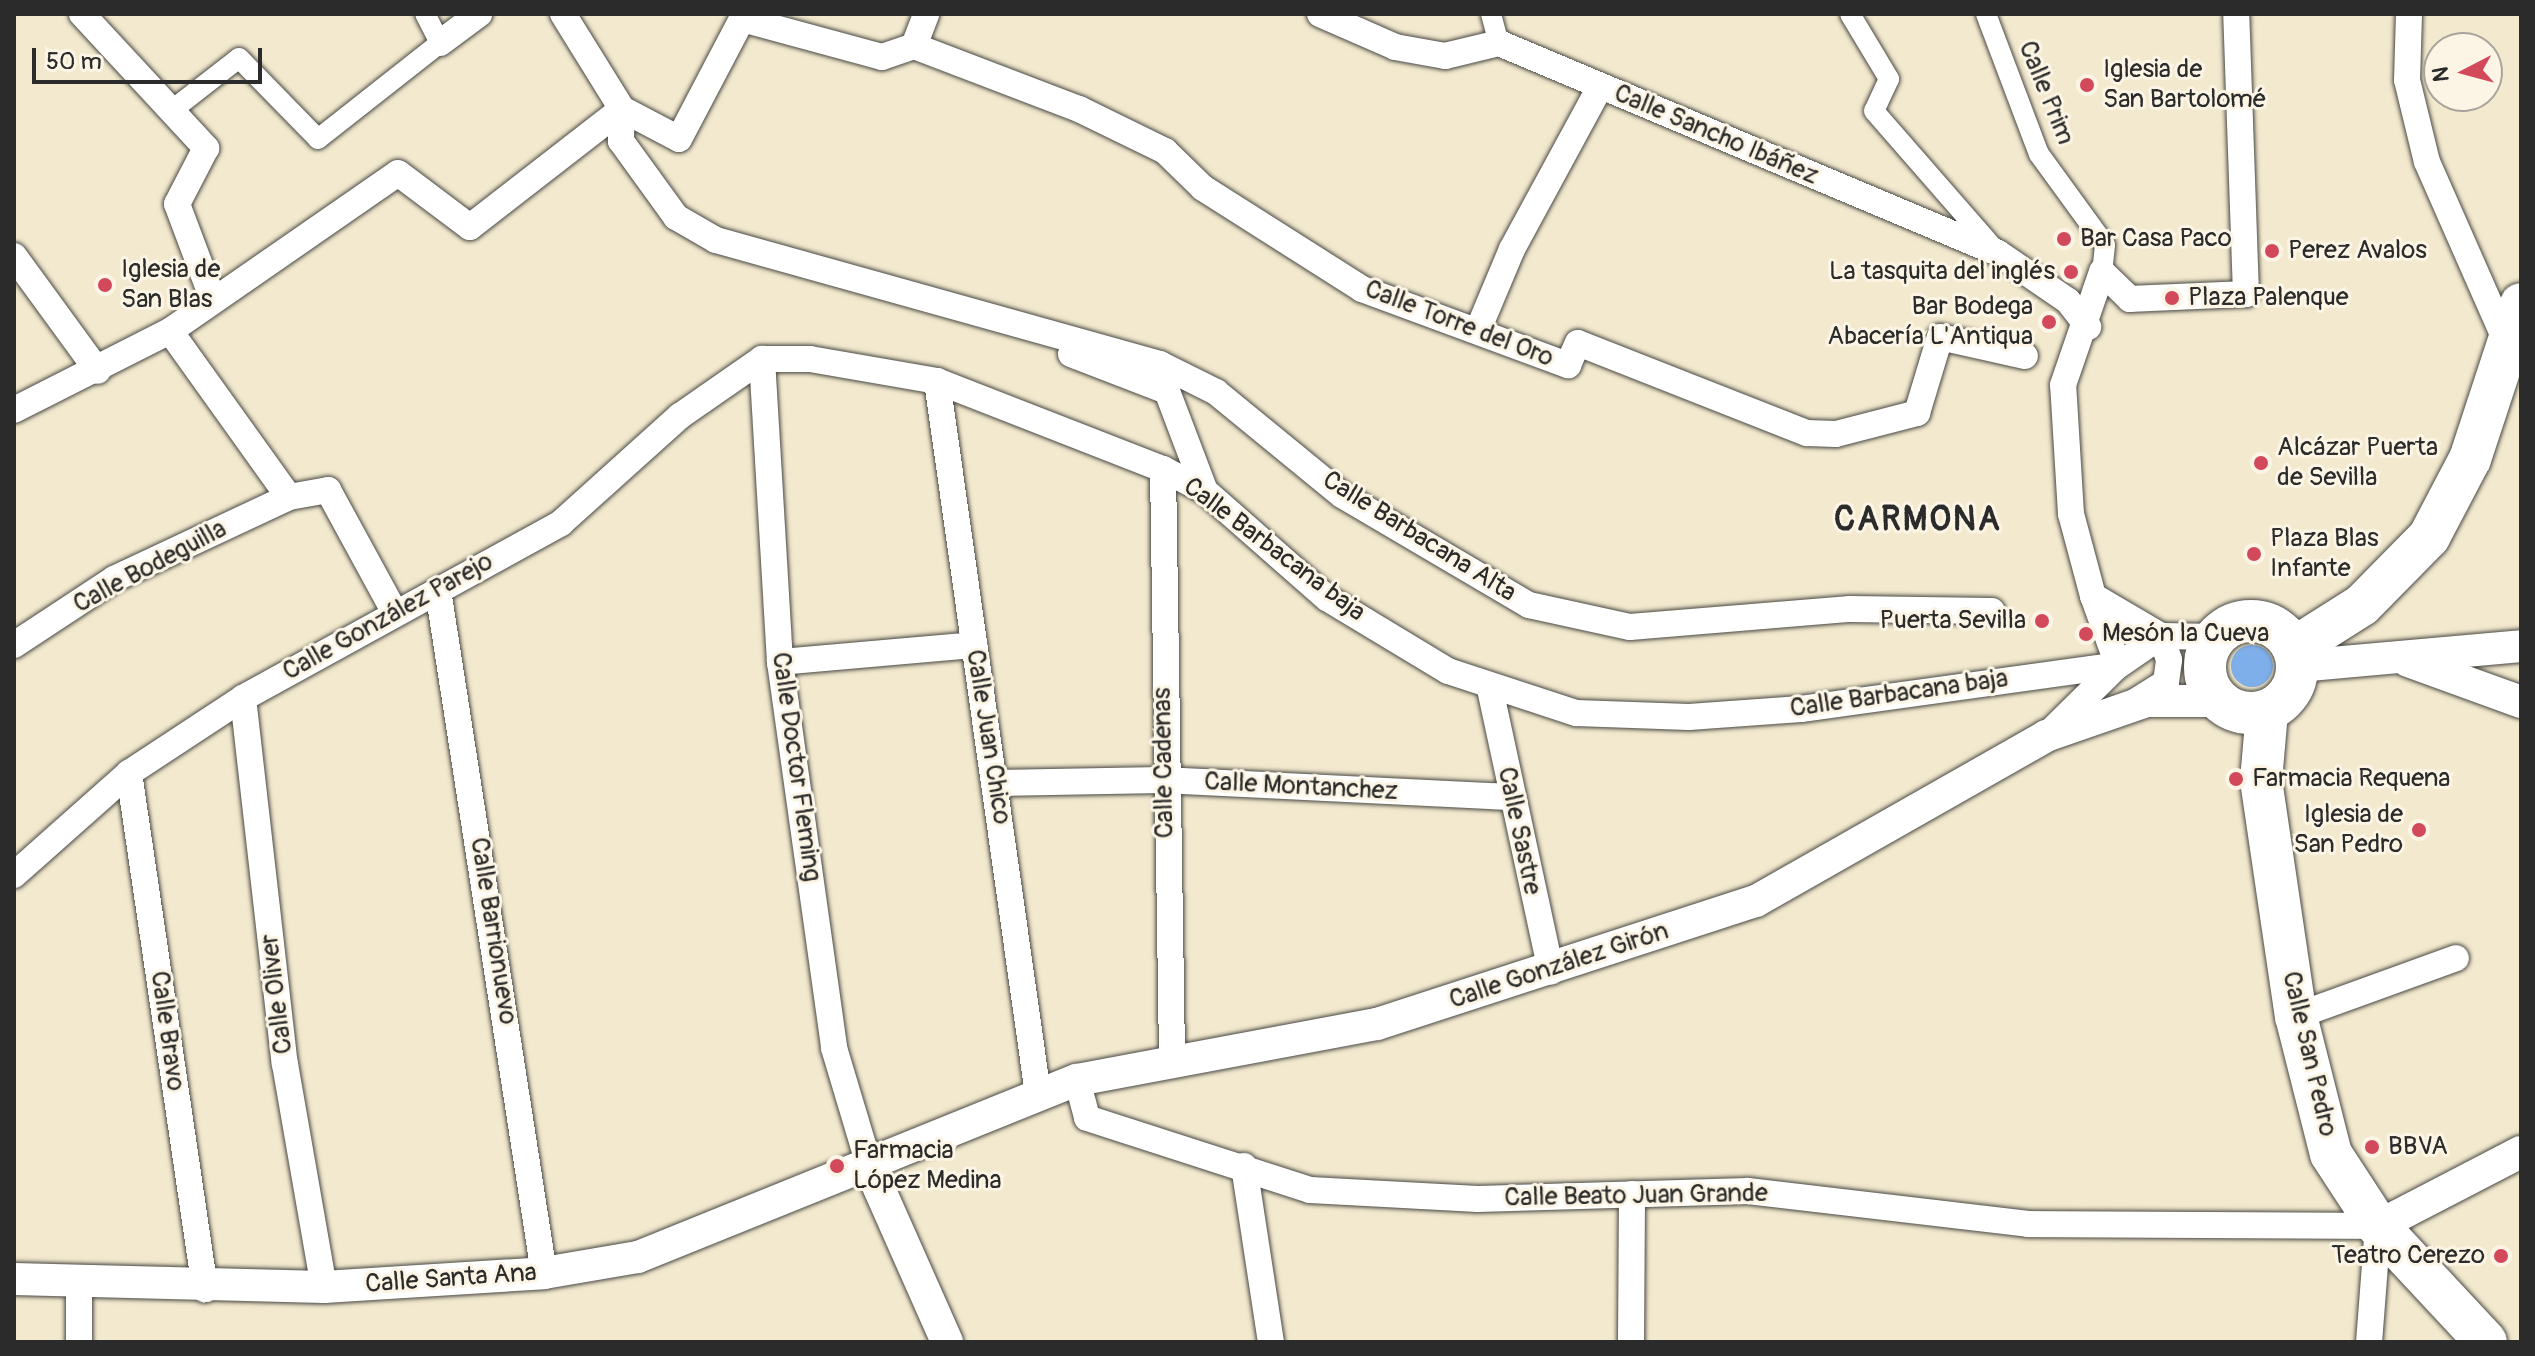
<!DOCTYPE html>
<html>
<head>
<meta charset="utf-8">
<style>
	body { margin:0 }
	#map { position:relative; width:2535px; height:1356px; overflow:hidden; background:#f2e9ce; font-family:Pangolin,sans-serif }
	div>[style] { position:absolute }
	.water>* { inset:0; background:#7fafea }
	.round { border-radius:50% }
	.roads { filter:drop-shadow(0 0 2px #494843) drop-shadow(0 0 2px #494843) }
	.pedestrian>* { height:20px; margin:-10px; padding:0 10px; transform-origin:10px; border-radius:10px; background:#fff }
	.minor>* { height:26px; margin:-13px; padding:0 13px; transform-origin:13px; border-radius:13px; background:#fff }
	.tertiary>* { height:32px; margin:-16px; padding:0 16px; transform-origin:16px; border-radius:16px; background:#fff }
	.primary>* { height:42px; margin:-21px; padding:0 21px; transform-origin:21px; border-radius:21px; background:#fff }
	.primary>.ring { margin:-21px; padding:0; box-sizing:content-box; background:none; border:42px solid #fff; border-radius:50% }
	.dots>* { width:22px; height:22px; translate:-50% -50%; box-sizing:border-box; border:4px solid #fcf5e5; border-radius:50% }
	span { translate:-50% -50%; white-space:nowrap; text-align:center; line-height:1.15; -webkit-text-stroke:6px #fcf5e5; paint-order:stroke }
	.poi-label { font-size:26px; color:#2b2b2b }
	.left { translate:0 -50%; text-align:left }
	.right { translate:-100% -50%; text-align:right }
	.street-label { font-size:26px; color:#2b2b2b }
	.district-label { font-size:34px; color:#2b2b2b; font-weight:700; letter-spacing:2px }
	.frame { position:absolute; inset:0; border:16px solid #2b2b2b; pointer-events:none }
	.north { position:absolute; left:2423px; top:32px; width:80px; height:80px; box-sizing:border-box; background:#fcf5e5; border:2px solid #a8a49b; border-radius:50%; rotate:264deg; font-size:22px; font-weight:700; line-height:32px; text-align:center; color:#2b2b2b }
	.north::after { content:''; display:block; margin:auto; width:28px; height:36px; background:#d1495b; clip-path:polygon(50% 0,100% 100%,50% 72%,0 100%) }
	.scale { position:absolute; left:32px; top:48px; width:230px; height:36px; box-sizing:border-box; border:4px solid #2b2b2b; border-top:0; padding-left:10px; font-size:24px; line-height:28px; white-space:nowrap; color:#2b2b2b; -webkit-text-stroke:6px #fcf5e5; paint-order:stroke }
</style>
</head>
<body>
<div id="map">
	<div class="water">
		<i class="round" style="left:2231px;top:645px;width:42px;height:42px"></i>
	</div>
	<div class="roads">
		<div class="pedestrian">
			<i style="left:1491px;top:14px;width:30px;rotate:75deg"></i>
			<i style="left:1850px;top:14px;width:76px;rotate:59deg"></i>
			<i style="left:1889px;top:79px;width:35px;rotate:115deg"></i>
			<i style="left:1874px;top:111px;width:189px;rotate:48.9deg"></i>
			<i style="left:1986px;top:14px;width:150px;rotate:69.3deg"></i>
			<i style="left:2039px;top:154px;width:112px;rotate:54deg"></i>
			<i style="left:2105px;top:245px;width:27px;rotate:96deg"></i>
			<i style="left:171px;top:111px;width:86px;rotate:-37.9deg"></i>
			<i style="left:239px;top:58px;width:113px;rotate:45.7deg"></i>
			<i style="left:318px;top:139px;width:155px;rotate:-38.2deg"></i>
			<i style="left:440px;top:43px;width:33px;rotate:-117deg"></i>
		</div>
		<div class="minor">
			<i style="left:82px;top:14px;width:183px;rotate:47.2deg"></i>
			<i style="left:206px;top:148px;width:63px;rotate:117.4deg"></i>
			<i style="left:177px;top:204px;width:103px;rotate:69.4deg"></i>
			<i style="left:563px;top:14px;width:112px;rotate:58.2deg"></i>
			<i style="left:622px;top:109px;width:32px;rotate:92deg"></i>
			<i style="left:621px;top:141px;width:94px;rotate:54.1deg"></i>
			<i style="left:676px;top:217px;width:46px;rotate:29.9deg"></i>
			<i style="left:716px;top:240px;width:461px;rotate:15.6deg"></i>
			<i style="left:1160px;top:364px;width:63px;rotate:26.6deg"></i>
			<i style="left:1216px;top:392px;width:163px;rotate:39.3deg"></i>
			<i style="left:1342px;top:495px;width:217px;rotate:30.5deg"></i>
			<i style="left:1529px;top:605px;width:103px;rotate:12.3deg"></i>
			<i style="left:1630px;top:627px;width:221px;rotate:-4.7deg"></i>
			<i style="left:1850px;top:609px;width:142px;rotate:0.8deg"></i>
			<i style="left:1320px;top:14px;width:82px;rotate:23.7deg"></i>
			<i style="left:1395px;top:47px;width:51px;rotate:10.2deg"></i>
			<i style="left:1445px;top:56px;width:56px;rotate:-13.5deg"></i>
			<i style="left:1499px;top:43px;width:541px;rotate:22.82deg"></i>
			<i style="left:1998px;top:253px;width:85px;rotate:34.4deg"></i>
			<i style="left:2068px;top:301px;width:33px;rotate:52deg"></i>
			<i style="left:2409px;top:14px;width:66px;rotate:91.7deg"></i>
			<i style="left:2407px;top:80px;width:84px;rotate:76.3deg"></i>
			<i style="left:2427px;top:162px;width:196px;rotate:66.2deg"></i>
			<i style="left:440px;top:43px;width:49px;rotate:-36.6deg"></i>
			<i style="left:914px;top:46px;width:177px;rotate:20.9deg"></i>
			<i style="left:1079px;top:109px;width:96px;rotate:26deg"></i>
			<i style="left:1165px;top:151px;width:53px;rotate:44.2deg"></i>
			<i style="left:1203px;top:188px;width:188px;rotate:32.4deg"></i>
			<i style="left:1362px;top:289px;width:220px;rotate:20.3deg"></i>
			<i style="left:1568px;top:365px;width:24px;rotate:-66deg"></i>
			<i style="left:1578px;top:343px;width:246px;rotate:21.5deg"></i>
			<i style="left:1807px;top:433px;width:29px;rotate:2deg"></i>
			<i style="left:1836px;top:434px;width:84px;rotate:-14.5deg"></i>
			<i style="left:1917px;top:413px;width:79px;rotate:-73.2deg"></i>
			<i style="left:1940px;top:337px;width:87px;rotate:12.6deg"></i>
			<i style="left:14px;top:256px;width:142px;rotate:53.9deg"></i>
			<i style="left:1478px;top:330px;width:88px;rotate:-67.2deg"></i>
			<i style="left:1512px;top:249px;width:184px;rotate:-61.5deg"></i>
			<i style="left:170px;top:331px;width:204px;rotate:54.4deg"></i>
			<i style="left:1071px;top:354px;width:103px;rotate:21.1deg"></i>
			<i style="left:1167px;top:391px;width:107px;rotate:69.2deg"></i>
			<i style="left:762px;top:359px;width:48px"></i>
			<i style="left:810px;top:359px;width:129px;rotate:9.8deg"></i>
			<i style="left:937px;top:381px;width:243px;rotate:21.3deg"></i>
			<i style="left:1163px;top:469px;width:47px;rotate:27.6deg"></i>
			<i style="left:1205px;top:491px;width:162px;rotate:41.3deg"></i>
			<i style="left:1327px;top:598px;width:141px;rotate:31.1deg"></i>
			<i style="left:1448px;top:671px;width:135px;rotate:18.2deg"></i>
			<i style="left:1576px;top:713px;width:113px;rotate:2deg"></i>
			<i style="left:1689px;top:717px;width:112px;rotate:-4.1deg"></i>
			<i style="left:1801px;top:709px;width:320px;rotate:-7.9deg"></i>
			<i style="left:2118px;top:665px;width:73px;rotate:-109.9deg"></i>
			<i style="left:762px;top:359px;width:304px;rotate:86.6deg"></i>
			<i style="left:780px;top:662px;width:390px;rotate:82deg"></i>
			<i style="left:834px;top:1048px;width:125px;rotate:73.3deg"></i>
			<i style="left:937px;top:381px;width:720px;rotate:81.94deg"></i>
			<i style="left:14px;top:410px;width:175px;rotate:-26.9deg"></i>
			<i style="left:170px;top:331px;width:277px;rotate:-34.7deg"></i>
			<i style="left:398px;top:173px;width:90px;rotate:36.9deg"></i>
			<i style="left:470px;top:227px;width:192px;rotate:-37.8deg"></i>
			<i style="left:622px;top:109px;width:64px;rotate:27.8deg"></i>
			<i style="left:679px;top:139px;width:136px;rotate:-62.3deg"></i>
			<i style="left:742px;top:19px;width:145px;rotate:15.2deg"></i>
			<i style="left:882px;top:57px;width:34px;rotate:-19deg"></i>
			<i style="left:914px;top:46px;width:34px;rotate:-69deg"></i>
			<i style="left:1163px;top:469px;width:589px;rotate:89.12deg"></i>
			<i style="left:438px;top:590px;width:691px;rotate:81.18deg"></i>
			<i style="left:14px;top:645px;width:120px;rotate:-33.4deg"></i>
			<i style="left:114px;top:579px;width:193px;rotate:-25.1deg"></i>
			<i style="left:289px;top:497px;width:40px;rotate:-10deg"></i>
			<i style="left:328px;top:490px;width:140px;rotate:61.4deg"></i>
			<i style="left:780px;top:662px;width:195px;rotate:-5deg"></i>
			<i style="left:1490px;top:689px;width:289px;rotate:77.8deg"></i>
			<i style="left:243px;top:698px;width:368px;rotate:83.5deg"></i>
			<i style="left:285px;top:1064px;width:226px;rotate:80.1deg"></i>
			<i style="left:2133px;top:703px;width:39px;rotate:-32deg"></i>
			<i style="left:2166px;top:682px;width:22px;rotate:-82deg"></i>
			<i style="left:2169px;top:660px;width:25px;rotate:-108deg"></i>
			<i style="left:2161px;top:636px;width:79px;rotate:-149.5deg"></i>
			<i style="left:2093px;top:596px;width:85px;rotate:-105deg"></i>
			<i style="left:2071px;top:514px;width:129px;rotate:-93.5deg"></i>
			<i style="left:2063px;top:385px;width:120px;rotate:-71deg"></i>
			<i style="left:2102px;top:272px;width:39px;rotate:44deg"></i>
			<i style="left:2130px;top:299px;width:116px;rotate:-2.5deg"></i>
			<i style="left:2246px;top:294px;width:280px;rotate:-92deg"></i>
			<i style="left:2049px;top:733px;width:94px;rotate:-44.6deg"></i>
			<i style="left:2116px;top:667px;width:55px;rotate:-34.6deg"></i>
			<i style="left:2161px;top:636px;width:55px;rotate:1deg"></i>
			<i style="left:129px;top:773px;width:522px;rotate:81.62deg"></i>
			<i style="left:996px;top:783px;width:166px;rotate:-1deg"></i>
			<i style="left:1162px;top:780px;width:348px;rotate:2.8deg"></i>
			<i style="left:14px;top:875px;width:154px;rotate:-41.6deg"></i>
			<i style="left:129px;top:773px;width:136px;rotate:-33.3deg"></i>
			<i style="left:243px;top:698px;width:363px;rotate:-28.8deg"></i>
			<i style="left:561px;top:523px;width:160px;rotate:-42deg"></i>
			<i style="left:680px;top:416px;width:100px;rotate:-34.8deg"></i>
			<i style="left:2296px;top:1016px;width:170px;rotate:-19.9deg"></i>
			<i style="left:1077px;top:1080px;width:39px;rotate:75deg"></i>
			<i style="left:1087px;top:1118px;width:234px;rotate:17.9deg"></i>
			<i style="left:1310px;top:1190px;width:168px;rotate:3.1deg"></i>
			<i style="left:1478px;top:1199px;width:270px;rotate:-1.7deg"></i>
			<i style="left:1748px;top:1191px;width:282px;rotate:6.7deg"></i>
			<i style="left:2028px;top:1224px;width:350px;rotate:0.3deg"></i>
			<i style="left:2378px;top:1226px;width:116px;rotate:94.4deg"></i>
			<i style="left:1244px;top:1166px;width:178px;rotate:81.3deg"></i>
			<i style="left:79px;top:1282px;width:60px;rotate:90deg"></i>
			<i style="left:1631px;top:1342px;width:148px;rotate:-89.6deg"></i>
		</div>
		<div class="tertiary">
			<i style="left:2408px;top:661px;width:120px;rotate:19.9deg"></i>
			<i style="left:2298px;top:666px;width:224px;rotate:-5.1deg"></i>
			<i style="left:870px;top:1168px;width:190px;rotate:66.1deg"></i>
			<i style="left:2378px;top:1226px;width:161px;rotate:-27.4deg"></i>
			<i style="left:14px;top:1279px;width:310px;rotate:1.5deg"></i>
			<i style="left:324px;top:1287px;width:220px;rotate:-3.6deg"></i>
			<i style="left:544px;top:1273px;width:95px;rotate:-9.7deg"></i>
			<i style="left:638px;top:1257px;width:473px;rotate:-22deg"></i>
			<i style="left:1077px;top:1080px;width:305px;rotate:-10.6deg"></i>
			<i style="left:1377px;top:1024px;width:398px;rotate:-18deg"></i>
			<i style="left:1756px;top:901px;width:334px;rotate:-29.6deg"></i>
			<i style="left:2046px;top:736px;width:107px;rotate:-19.1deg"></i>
			<i style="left:2147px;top:701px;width:72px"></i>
		</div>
		<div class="primary">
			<i class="ring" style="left:2205px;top:621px;width:50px;height:50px"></i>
			<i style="left:2294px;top:648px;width:80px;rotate:-32.3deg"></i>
			<i style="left:2362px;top:605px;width:95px;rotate:-45.4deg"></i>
			<i style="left:2429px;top:537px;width:88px;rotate:-62.3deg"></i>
			<i style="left:2470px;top:459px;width:163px;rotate:-71.8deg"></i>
			<i style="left:2267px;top:712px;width:68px;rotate:95deg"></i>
			<i style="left:2261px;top:780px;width:239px;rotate:81.6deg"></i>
			<i style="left:2296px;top:1016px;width:142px;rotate:75.8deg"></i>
			<i style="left:2331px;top:1154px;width:86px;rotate:56.9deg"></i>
			<i style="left:2378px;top:1226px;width:158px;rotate:47deg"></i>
		</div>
	</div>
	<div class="dots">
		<i style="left:2087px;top:85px;background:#d1495b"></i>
		<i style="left:2064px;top:239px;background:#d1495b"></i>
		<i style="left:2272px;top:251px;background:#d1495b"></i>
		<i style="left:2071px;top:272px;background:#d1495b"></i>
		<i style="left:105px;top:285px;background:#d1495b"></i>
		<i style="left:2172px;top:298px;background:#d1495b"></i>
		<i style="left:2049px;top:322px;background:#d1495b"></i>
		<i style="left:2261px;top:463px;background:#d1495b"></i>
		<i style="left:2254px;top:554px;background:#d1495b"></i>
		<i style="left:2042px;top:621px;background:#d1495b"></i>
		<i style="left:2086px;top:634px;background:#d1495b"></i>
		<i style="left:2236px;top:779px;background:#d1495b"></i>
		<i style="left:2419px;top:830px;background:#d1495b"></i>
		<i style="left:2372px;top:1147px;background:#d1495b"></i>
		<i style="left:837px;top:1166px;background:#d1495b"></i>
		<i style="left:2501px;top:1256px;background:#d1495b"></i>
	</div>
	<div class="poi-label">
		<span class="left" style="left:2103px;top:85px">Iglesia de<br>San Bartolomé</span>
		<span class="left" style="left:2080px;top:239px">Bar Casa Paco</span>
		<span class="left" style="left:2288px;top:251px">Perez Avalos</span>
		<span class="left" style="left:121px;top:285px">Iglesia de<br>San Blas</span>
		<span class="right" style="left:2055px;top:272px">La tasquita del inglés</span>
		<span class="left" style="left:2188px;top:298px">Plaza Palenque</span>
		<span class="right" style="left:2033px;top:322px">Bar Bodega<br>Abacería L'Antiqua</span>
		<span class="left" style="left:2277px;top:463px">Alcázar Puerta<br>de Sevilla</span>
		<span class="left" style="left:2270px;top:554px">Plaza Blas<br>Infante</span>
		<span class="right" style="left:2026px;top:621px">Puerta Sevilla</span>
		<span class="left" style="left:2102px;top:634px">Mesón la Cueva</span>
		<span class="left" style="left:2252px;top:779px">Farmacia Requena</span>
		<span class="right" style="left:2403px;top:830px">Iglesia de<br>San Pedro</span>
		<span class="left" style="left:2388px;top:1147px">BBVA</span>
		<span class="left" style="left:853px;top:1166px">Farmacia<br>López Medina</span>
		<span class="right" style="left:2485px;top:1256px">Teatro Cerezo</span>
	</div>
	<div class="street-label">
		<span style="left:2046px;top:93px;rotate:68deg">Calle Prim</span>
		<span style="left:1716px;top:135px;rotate:23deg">Calle Sancho Ibáñez</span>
		<span style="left:1459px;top:324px;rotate:21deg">Calle Torre del Oro</span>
		<span style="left:1419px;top:537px;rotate:32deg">Calle Barbacana Alta</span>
		<span style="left:1274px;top:550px;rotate:37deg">Calle Barbacana baja</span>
		<span style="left:150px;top:567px;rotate:-28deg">Calle Bodeguilla</span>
		<span style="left:388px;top:617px;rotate:-29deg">Calle González Parejo</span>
		<span style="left:1899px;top:694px;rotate:-8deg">Calle Barbacana baja</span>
		<span style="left:988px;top:737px;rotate:81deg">Calle Juan Chico</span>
		<span style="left:1164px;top:763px;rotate:-91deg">Calle Cadenas</span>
		<span style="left:796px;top:767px;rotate:82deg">Calle Doctor Fleming</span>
		<span style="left:1301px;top:787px;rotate:3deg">Calle Montanchez</span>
		<span style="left:1519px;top:831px;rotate:78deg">Calle Sastre</span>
		<span style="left:493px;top:931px;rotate:81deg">Calle Barrionuevo</span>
		<span style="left:1559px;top:966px;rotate:-18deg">Calle González Girón</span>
		<span style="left:277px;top:994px;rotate:-97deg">Calle Oliver</span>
		<span style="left:167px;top:1031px;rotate:82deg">Calle Bravo</span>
		<span style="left:2309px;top:1054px;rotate:77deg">Calle San Pedro</span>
		<span style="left:1636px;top:1196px;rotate:-1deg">Calle Beato Juan Grande</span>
		<span style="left:451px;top:1279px;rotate:-4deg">Calle Santa Ana</span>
	</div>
	<div class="district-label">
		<span style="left:1918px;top:520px">CARMONA</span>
	</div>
	<div class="frame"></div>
	<div class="north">N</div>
	<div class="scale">50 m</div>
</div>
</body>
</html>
